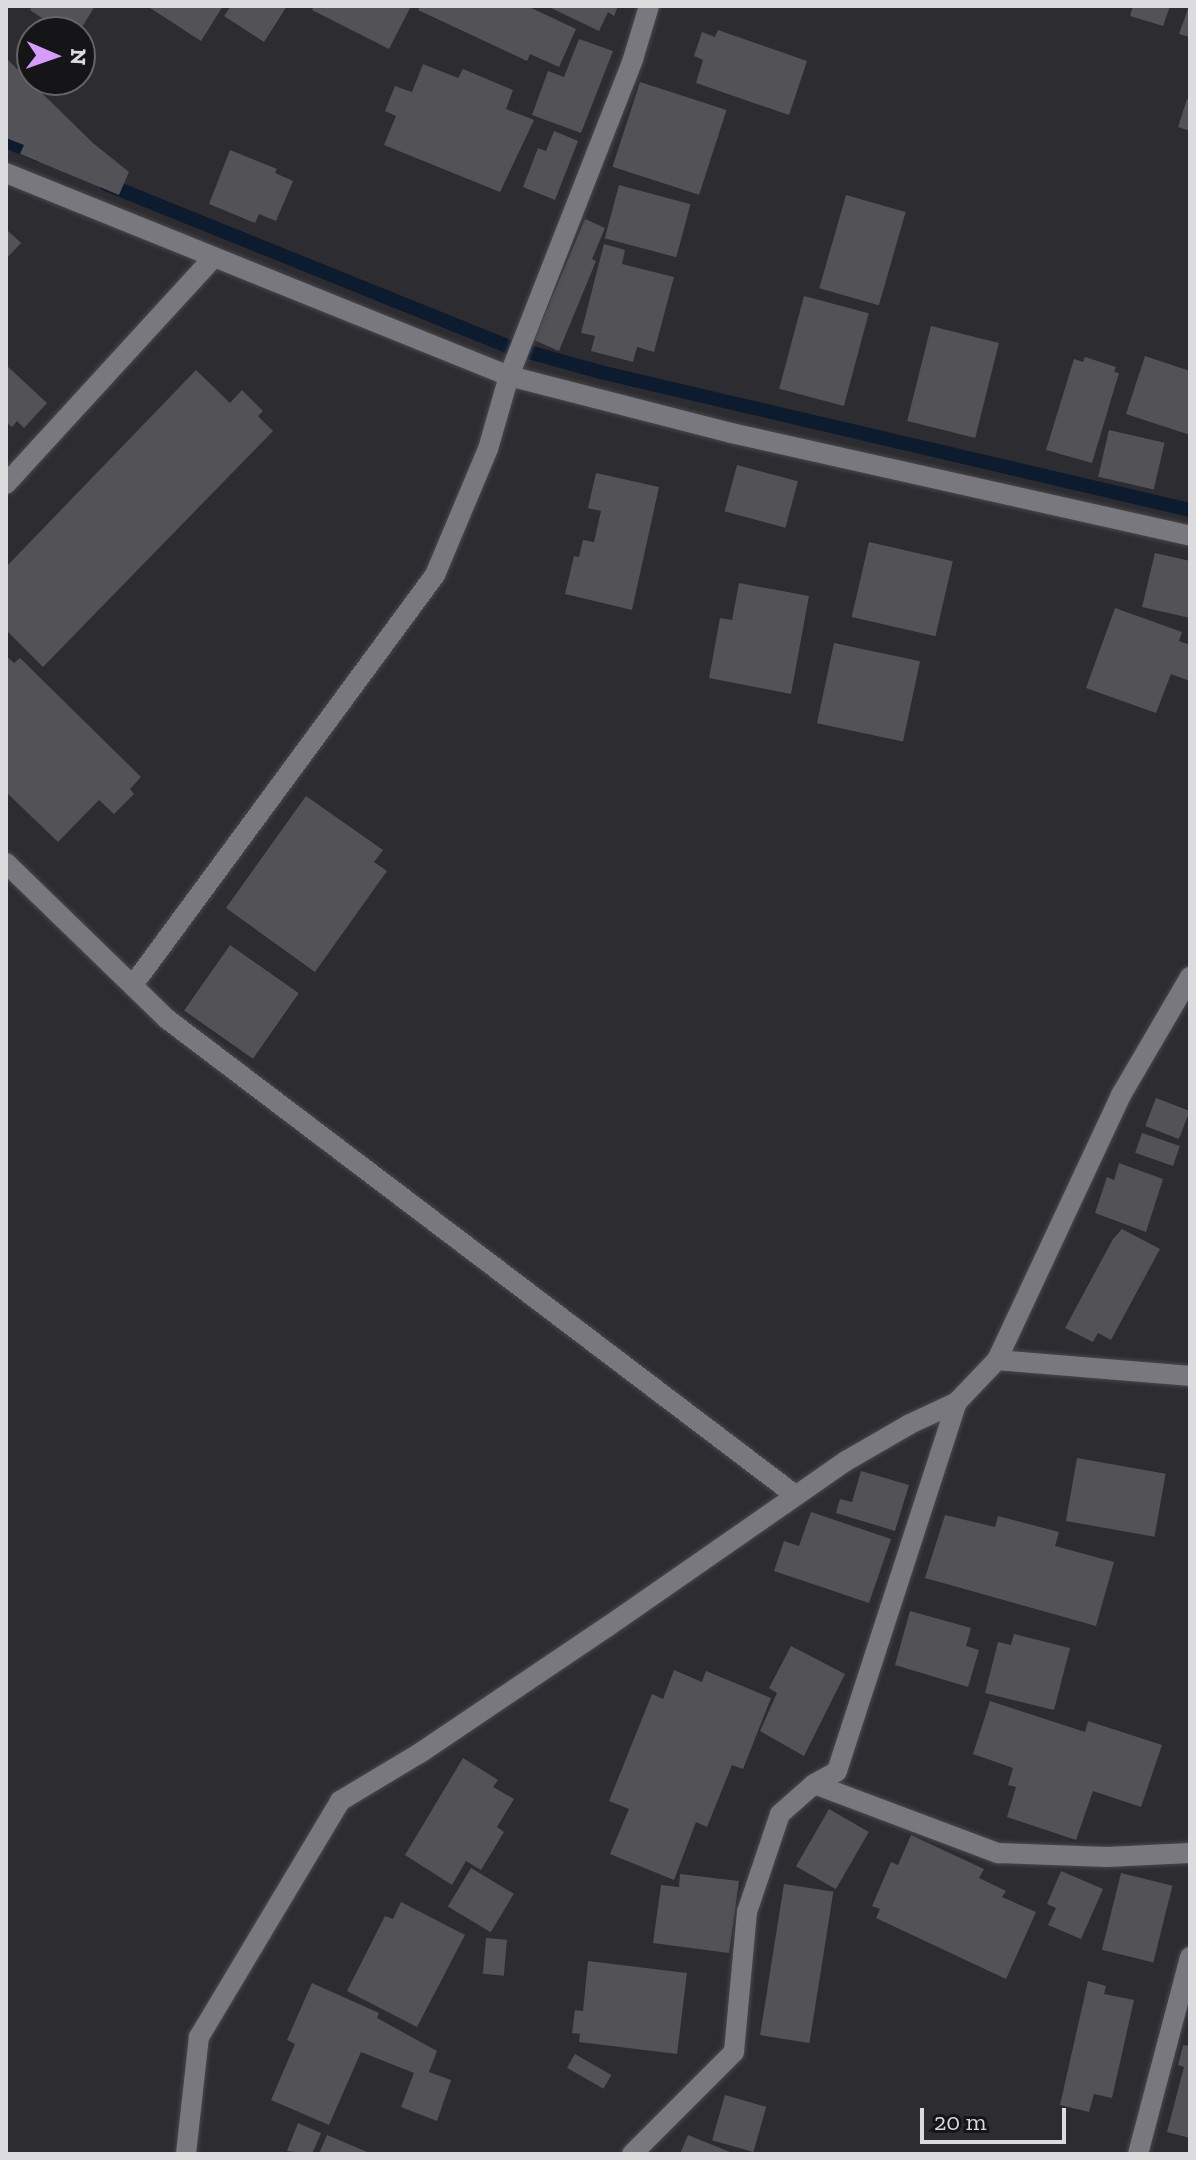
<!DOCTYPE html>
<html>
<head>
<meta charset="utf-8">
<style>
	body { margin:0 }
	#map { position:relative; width:1196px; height:2160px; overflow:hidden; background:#2d2c31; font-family:"Zilla Slab",serif }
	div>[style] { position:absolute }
	.stream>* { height:14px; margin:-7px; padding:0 7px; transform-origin:7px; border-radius:7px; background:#0c1b2d }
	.building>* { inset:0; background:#535257; transform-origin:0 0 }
	.roads { filter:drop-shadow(0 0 2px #49484b) drop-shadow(0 0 2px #49484b) }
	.street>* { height:20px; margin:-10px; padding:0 10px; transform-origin:10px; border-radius:10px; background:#79787e }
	span { translate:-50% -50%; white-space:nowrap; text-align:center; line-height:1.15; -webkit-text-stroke:6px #151417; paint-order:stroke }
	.frame { position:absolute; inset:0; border:8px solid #dcdbde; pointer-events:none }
	.north { position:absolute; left:16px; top:16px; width:80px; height:80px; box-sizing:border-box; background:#151417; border:2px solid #656467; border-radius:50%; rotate:92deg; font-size:22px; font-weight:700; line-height:32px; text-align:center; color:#dcdbde }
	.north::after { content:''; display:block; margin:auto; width:28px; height:36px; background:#d59cfb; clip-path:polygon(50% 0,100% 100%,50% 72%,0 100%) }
	.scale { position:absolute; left:920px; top:2108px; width:146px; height:36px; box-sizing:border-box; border:4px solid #dcdbde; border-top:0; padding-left:10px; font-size:24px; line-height:28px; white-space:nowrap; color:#dcdbde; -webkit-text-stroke:6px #151417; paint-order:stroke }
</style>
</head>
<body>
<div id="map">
	<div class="stream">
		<i style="left:6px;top:141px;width:36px;rotate:23deg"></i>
		<i style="left:106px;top:184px;width:432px;rotate:22deg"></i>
		<i style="left:507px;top:346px;width:97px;rotate:15.6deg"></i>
		<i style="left:600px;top:372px;width:606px;rotate:13.16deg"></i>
	</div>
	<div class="building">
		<i style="clip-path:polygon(32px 6px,95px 6px,79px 32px,63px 32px,30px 10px)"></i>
		<i style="clip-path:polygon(147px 6px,223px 6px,201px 41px)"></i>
		<i style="clip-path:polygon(231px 6px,287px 6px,264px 42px,224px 16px)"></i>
		<i style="clip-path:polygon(314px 6px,411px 6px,389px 49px,312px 10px)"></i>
		<i style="clip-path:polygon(421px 6px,527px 6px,576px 29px,559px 67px,530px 54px,527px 61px,418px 10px)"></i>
		<i style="clip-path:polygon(547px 6px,618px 6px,614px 16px,608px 12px,599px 31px)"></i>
		<i style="clip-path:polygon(1133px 6px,1170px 6px,1163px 26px,1130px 16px)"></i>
		<i style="clip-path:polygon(1189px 6px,1190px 6px,1190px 37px,1179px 34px)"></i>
		<i style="clip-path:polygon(718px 30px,807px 61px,789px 115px,696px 83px,703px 60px,694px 56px,702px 32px,715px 37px)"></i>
		<i style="clip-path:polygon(579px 39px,613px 51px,581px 133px,532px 115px,548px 71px,564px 77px)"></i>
		<i style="clip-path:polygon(6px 58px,93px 143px,129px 172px,119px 195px,20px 154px,24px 145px,6px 138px)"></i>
		<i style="clip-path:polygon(423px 64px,458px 78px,463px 69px,513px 90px,506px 109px,534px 120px,500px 192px,384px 145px,396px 116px,385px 111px,395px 86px,412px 92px)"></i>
		<i style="left:640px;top:82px;width:91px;height:89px;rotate:18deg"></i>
		<i style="clip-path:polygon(1187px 99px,1190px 100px,1190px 131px,1178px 127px)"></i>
		<i style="clip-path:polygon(554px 131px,578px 141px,555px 200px,523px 187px,538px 148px,546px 151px)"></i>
		<i style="clip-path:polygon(230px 150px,277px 169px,275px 173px,293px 181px,276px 221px,259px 214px,255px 223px,209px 204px)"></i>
		<i style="left:619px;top:185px;width:74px;height:55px;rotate:15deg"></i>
		<i style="left:846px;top:195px;width:62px;height:97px;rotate:16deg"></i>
		<i style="clip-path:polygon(585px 219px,605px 228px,592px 259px,596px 261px,559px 351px,534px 340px)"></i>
		<i style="clip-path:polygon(6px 229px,21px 243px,6px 259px)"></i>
		<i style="clip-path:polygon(604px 244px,625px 250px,622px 264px,674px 277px,654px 352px,637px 347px,633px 362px,591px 351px,595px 336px,581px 333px)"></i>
		<i style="left:804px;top:296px;width:67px;height:96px;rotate:15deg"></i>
		<i style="left:931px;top:326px;width:70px;height:98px;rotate:14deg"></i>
		<i style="clip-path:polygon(1145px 356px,1190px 371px,1190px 435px,1126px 414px)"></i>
		<i style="clip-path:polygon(1085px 357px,1116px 367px,1114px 372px,1119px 373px,1092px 463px,1046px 450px,1074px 359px,1083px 362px)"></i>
		<i style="clip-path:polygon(6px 365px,47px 403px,24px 428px,17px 421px,12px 427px,6px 422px)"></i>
		<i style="clip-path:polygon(196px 370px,230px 403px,242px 390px,263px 411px,258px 416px,273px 431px,43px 667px,6px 630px,6px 567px)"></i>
		<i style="left:1109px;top:430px;width:57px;height:48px;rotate:13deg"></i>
		<i style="left:737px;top:465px;width:63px;height:48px;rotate:15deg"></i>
		<i style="clip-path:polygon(596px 473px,659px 487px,632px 610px,565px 594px,574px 556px,579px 557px,583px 540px,594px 542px,601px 511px,588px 508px)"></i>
		<i style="left:869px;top:542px;width:86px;height:77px;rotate:13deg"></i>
		<i style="clip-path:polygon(1155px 553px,1190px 561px,1190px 618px,1142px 607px)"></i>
		<i style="clip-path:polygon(739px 583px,809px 596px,791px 694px,709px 678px,720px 618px,732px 620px)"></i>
		<i style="clip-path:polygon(1115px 608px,1182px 632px,1179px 641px,1190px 645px,1190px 681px,1171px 674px,1156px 713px,1086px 688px)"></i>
		<i style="left:834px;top:643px;width:88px;height:82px;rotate:12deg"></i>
		<i style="clip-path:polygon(6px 656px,14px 663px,20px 658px,141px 777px,130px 789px,134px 794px,114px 814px,99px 800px,58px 842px,6px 792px)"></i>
		<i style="clip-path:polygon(306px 796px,383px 850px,374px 862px,387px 871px,315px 972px,226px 908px)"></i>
		<i style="left:230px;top:945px;width:84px;height:80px;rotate:35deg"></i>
		<i style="left:1156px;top:1098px;width:36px;height:30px;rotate:21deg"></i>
		<i style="left:1142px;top:1133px;width:40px;height:21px;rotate:19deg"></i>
		<i style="clip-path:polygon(1119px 1163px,1163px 1179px,1146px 1232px,1095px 1213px,1107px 1177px,1114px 1180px)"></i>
		<i style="clip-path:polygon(1122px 1229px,1160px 1249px,1111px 1340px,1098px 1333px,1093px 1342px,1065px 1328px,1113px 1239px)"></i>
		<i style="left:1077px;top:1458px;width:90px;height:64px;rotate:10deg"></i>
		<i style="clip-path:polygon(861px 1471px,909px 1485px,895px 1531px,836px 1513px,840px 1499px,852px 1502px)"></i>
		<i style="clip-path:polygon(811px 1512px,891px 1539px,869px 1603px,774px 1571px,784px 1541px,799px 1546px)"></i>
		<i style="clip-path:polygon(945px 1515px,995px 1527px,998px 1516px,1059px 1532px,1055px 1546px,1114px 1562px,1096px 1626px,925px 1578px)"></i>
		<i style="clip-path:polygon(910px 1611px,971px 1628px,966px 1646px,979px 1650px,968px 1687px,895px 1665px)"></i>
		<i style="clip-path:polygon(1014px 1634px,1070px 1648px,1054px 1710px,985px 1693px,998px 1642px,1011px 1645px)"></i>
		<i style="clip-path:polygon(791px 1646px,845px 1674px,804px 1756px,760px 1731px,777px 1693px,769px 1688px)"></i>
		<i style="clip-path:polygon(674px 1670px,702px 1682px,706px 1671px,771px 1698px,743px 1769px,732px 1765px,707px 1827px,696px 1822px,674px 1880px,610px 1854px,629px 1809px,609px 1801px,652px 1694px,663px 1699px)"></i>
		<i style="clip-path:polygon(990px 1701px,1085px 1732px,1088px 1721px,1162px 1745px,1141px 1807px,1093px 1791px,1076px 1840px,1007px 1817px,1016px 1787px,1008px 1785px,1013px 1768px,973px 1754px)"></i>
		<i style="clip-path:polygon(463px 1758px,498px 1780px,493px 1787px,514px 1799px,497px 1827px,504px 1832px,481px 1870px,466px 1861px,452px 1885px,405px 1855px)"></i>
		<i style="left:829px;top:1809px;width:46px;height:66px;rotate:30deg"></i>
		<i style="clip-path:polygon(911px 1835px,984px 1869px,979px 1878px,1006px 1891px,1002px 1897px,1036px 1912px,1006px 1979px,876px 1918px,880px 1909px,872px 1906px,891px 1862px,898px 1865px)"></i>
		<i style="left:471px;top:1868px;width:50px;height:45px;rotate:31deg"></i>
		<i style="clip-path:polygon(1061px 1871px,1103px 1889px,1081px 1939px,1048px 1925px,1056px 1908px,1047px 1904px)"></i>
		<i style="left:1121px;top:1873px;width:53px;height:79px;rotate:14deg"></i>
		<i style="clip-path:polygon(680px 1874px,739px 1881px,729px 1953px,653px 1943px,661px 1885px,679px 1887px)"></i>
		<i style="left:784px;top:1884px;width:50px;height:153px;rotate:9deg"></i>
		<i style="clip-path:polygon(401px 1902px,465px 1935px,417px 2027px,347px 1991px,385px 1916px,393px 1919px)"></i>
		<i style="left:486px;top:1938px;width:21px;height:36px;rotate:5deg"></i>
		<i style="clip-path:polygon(588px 1961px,687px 1973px,677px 2054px,579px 2042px,580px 2034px,572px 2033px,575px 2010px,583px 2011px)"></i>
		<i style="clip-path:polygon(1088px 1981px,1106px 1986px,1104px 1994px,1134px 2000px,1112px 2098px,1094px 2094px,1089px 2112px,1060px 2105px)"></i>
		<i style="clip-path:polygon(312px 1983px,379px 2013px,377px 2018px,437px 2051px,429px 2072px,451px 2080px,437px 2121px,401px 2107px,414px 2073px,361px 2052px,329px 2125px,271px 2100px,295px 2044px,287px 2040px)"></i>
		<i style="clip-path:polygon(1183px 2045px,1190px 2046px,1190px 2138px,1167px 2132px,1184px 2067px,1178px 2065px)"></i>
		<i style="left:575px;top:2054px;width:42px;height:16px;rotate:30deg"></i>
		<i style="left:725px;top:2095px;width:43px;height:47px;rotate:16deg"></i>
		<i style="clip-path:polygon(298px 2123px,321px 2133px,312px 2154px,287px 2151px)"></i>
		<i style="clip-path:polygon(327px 2135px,372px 2154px,319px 2154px)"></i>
		<i style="clip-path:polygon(688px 2135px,735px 2154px,680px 2154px)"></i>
	</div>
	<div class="roads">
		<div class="street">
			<i style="left:6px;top:173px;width:542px;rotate:21.98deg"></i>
			<i style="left:509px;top:376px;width:229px;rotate:14.4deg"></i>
			<i style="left:731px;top:433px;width:470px;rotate:12.6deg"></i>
			<i style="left:6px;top:484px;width:305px;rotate:-47.5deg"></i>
			<i style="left:6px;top:863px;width:224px;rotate:44.1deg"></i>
			<i style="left:167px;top:1019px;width:788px;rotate:37.16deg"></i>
			<i style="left:133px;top:985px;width:509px;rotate:-53.63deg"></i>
			<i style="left:435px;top:575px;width:137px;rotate:-67.2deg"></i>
			<i style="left:488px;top:449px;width:76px;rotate:-74deg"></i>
			<i style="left:509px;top:376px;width:340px;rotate:-68.6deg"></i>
			<i style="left:633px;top:59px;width:55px;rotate:-73.2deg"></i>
			<i style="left:997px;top:1360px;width:194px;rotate:4.7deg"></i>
			<i style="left:814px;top:1784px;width:197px;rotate:20.6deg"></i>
			<i style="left:998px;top:1853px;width:109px;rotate:2.1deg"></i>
			<i style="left:1107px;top:1857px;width:83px;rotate:-2.8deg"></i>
			<i style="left:186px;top:2154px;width:118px;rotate:-83.7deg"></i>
			<i style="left:199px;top:2037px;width:275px;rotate:-59.1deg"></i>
			<i style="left:340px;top:1801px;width:93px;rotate:-31deg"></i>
			<i style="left:420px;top:1753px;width:225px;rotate:-34deg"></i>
			<i style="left:607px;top:1627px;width:291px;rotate:-34.8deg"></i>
			<i style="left:846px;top:1461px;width:74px;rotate:-30deg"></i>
			<i style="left:910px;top:1424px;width:52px;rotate:-25.1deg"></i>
			<i style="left:957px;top:1402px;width:58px;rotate:-46.4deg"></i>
			<i style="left:997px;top:1360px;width:293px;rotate:-64.9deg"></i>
			<i style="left:1121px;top:1095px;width:137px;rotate:-59.7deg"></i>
			<i style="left:632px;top:2154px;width:144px;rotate:-45deg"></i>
			<i style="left:734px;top:2052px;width:141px;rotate:-84.7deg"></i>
			<i style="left:747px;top:1912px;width:103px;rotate:-71.4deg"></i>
			<i style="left:780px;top:1814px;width:45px;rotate:-41.4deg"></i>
			<i style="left:814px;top:1784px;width:26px;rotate:-29deg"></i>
			<i style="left:837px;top:1771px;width:388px;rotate:-72deg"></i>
			<i style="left:1138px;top:2154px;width:204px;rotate:-75.2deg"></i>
		</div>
	</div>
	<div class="frame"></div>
	<div class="north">N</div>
	<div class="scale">20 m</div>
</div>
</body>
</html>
